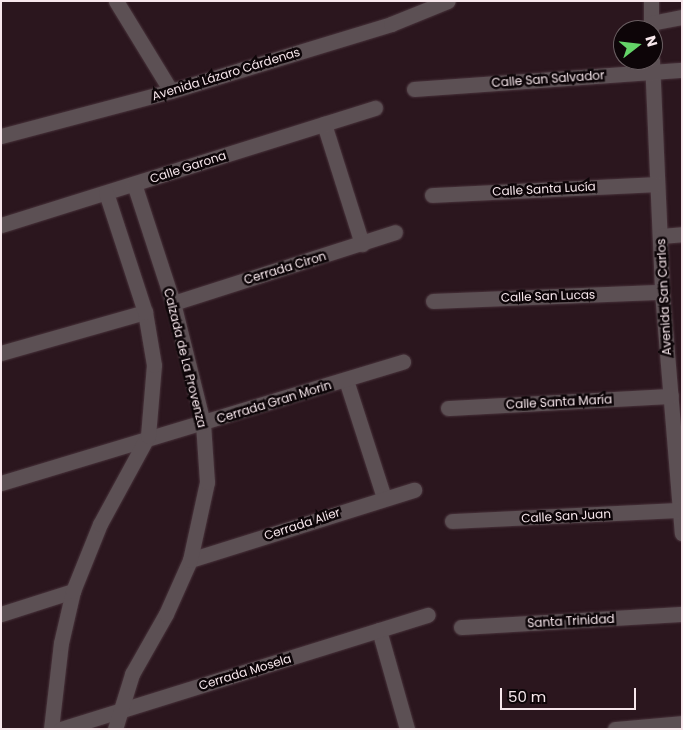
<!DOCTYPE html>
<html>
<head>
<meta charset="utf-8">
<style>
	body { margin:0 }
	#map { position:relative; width:683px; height:730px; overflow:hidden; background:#2b161e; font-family:Poppins,sans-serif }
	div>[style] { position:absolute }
	.roads { filter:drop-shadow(0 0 1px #48333b) drop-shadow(0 0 1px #48333b) }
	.minor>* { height:15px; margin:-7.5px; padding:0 7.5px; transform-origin:7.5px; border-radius:7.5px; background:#5c5054 }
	span { translate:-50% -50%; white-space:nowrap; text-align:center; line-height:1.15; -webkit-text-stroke:5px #0d0508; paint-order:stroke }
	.street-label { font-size:12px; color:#f7e7ec }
	.frame { position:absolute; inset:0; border:2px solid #f7e7ec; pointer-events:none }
	.north { position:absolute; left:613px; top:20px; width:50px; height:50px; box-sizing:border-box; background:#0d0508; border:1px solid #6b5f63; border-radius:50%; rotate:74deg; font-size:14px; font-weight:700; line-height:20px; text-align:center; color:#f7e7ec }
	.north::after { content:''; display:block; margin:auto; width:18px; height:22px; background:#64d468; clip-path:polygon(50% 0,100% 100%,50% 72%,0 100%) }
	.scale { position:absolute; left:500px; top:688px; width:136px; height:22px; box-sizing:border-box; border:2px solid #f7e7ec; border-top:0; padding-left:6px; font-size:15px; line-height:18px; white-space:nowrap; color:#f7e7ec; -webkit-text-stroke:4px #0d0508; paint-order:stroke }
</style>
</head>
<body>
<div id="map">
	<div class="roads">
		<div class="minor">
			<i style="left:116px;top:1px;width:105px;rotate:58.6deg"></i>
			<i style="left:651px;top:1px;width:29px;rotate:90deg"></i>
			<i style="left:651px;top:23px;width:32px;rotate:-11deg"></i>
			<i style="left:652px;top:60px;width:232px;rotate:87.5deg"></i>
			<i style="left:662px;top:292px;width:242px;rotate:85.3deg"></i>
			<i style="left:414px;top:89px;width:269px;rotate:-4.1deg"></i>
			<i style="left:324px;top:124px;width:126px;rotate:72.4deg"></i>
			<i style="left:1px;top:136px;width:176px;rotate:-14.8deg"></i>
			<i style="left:171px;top:91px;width:230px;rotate:-16.9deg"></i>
			<i style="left:391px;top:24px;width:61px;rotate:-22deg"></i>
			<i style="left:432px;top:195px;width:224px;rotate:-2.8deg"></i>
			<i style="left:1px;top:225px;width:392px;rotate:-17.4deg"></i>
			<i style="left:661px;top:236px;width:21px;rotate:-5deg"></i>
			<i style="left:433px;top:301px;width:229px;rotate:-2.3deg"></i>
			<i style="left:173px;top:303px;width:233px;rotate:-17.7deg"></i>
			<i style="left:1px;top:353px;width:150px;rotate:-15.9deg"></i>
			<i style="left:346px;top:380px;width:124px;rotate:72.1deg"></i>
			<i style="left:448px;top:408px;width:223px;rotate:-3.1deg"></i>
			<i style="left:1px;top:483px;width:420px;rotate:-16.8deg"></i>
			<i style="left:452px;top:521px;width:229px;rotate:-2.8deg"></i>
			<i style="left:190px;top:560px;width:235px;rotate:-17.4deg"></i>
			<i style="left:1px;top:614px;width:76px;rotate:-17.7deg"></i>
			<i style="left:461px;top:627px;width:221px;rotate:-3.4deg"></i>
			<i style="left:379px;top:630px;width:103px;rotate:74.2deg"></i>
			<i style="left:51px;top:729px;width:87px;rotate:-83.4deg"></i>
			<i style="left:61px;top:643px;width:53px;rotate:-77deg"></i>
			<i style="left:73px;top:591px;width:72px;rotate:-68.1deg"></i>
			<i style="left:100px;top:524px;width:100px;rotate:-61.4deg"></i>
			<i style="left:148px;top:436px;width:71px;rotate:-85.2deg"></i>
			<i style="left:154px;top:365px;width:54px;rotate:-99.6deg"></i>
			<i style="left:145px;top:312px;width:125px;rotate:-108.1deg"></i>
			<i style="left:61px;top:729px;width:384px;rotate:-17.3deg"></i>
			<i style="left:115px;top:729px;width:58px;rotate:-72.8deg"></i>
			<i style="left:132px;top:674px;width:69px;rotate:-60.5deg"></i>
			<i style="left:166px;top:614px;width:59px;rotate:-66deg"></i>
			<i style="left:190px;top:560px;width:80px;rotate:-77.7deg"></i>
			<i style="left:207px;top:482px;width:59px;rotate:-93.9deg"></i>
			<i style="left:203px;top:423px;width:124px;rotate:-104deg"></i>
			<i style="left:173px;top:303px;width:125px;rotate:-108.1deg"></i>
			<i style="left:615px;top:729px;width:67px;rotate:-5.1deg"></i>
		</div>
	</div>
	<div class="street-label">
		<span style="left:226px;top:74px;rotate:-17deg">Avenida Lázaro Cárdenas</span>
		<span style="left:548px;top:79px;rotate:-4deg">Calle San Salvador</span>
		<span style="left:188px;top:167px;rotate:-18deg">Calle Garona</span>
		<span style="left:544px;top:189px;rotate:-3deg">Calle Santa Lucía</span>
		<span style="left:285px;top:268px;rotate:-17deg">Cerrada Ciron</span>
		<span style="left:548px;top:296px;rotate:-2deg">Calle San Lucas</span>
		<span style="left:664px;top:297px;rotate:-93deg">Avenida San Carlos</span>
		<span style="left:185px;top:358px;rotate:76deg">Calzada de La Provenza</span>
		<span style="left:274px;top:402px;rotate:-17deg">Cerrada Gran Morin</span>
		<span style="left:559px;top:402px;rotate:-3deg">Calle Santa María</span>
		<span style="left:566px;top:516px;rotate:-3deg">Calle San Juan</span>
		<span style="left:302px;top:524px;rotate:-18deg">Cerrada Alier</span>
		<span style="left:571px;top:621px;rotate:-3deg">Santa Trinidad</span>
		<span style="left:245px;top:672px;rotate:-17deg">Cerrada Mosela</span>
	</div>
	<div class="frame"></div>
	<div class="north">N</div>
	<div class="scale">50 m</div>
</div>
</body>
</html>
